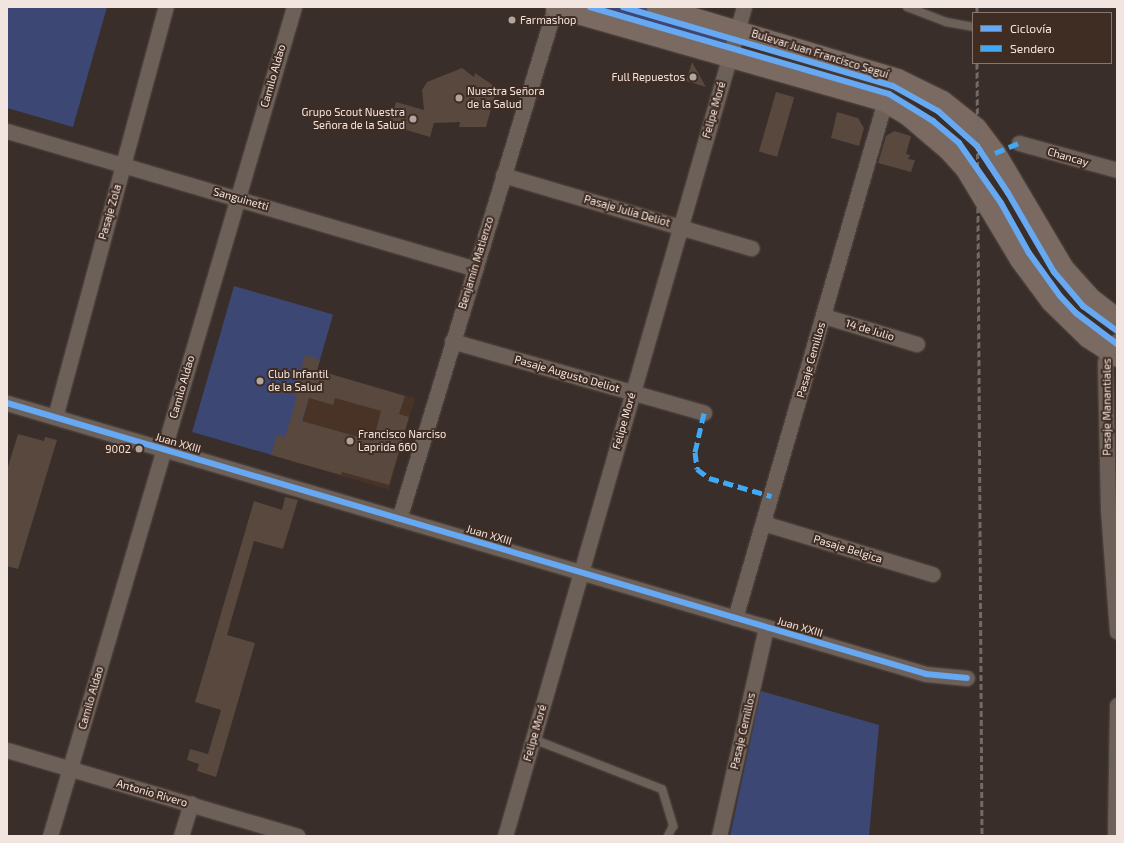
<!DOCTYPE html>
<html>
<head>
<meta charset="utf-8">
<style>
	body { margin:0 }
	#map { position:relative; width:1124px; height:843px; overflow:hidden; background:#392e29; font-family:"Exo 2",sans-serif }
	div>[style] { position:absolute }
	.built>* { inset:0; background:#493226; transform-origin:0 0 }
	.green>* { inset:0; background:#3d4774; transform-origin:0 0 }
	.building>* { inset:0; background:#58483e; transform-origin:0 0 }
	.roads { filter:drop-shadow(0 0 1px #554c48) drop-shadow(0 0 1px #554c48) }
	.service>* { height:8px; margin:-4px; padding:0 4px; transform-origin:4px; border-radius:4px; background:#6d6059 }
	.minor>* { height:15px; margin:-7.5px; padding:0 7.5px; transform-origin:7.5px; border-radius:7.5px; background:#6d6059 }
	.secondary>* { height:21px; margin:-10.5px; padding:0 10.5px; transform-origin:10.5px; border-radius:10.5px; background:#7a6a62 }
	.rail>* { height:3px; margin-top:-1.5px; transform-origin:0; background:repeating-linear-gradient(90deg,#746a65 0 6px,transparent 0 9px) }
	.quiet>* { height:5px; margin-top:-2.5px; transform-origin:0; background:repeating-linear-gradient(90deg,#3fa9f5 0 10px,transparent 0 15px) }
	.cycleway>* { height:6px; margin:-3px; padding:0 3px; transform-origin:3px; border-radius:3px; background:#66a8f1 }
	.dots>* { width:11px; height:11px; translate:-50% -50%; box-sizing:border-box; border:2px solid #3f2c23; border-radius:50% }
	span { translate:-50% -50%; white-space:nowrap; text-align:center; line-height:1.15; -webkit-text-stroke:4px #3f2c23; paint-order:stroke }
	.poi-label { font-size:11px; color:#f2e5df }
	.left { translate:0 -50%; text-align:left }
	.right { translate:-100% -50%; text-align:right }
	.street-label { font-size:11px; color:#f2e5df }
	.frame { position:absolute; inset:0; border:8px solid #f2e5df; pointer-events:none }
	.legend { position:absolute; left:972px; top:12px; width:140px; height:52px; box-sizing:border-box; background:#3f2c23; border:1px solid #87766e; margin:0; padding:5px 7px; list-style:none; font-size:12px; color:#f2e5df }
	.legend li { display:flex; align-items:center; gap:8px; height:20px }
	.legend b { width:20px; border:1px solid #87766e }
</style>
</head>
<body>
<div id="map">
	<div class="built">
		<i style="left:317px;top:370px;width:102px;height:95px;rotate:16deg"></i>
	</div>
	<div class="green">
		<i style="clip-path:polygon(7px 7px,107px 7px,73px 127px,7px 108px)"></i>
		<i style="clip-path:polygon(556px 7px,657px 7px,737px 30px,729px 57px)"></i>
		<i style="left:234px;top:286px;width:103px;height:152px;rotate:16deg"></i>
		<i style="clip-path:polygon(761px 691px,879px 725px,869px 836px,730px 836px)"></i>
	</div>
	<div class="building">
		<i style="clip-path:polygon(692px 62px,706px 87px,686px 81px)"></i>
		<i style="clip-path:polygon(462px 68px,474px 77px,475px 73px,497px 88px,486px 127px,459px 127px,460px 122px,434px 123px,430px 137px,389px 125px,396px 102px,424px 110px,422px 90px,427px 82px)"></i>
		<i style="left:776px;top:92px;width:19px;height:62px;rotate:16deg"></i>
		<i style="clip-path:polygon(837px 112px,858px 118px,864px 128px,859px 146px,831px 138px)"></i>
		<i style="clip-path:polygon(894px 131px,911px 136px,906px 154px,910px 155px,908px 159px,915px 160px,911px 172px,878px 163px,886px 136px)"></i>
		<i style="clip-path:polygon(evenodd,305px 355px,320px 360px,317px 370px,405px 396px,399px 414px,409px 417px,389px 485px,342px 472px,341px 475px,271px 455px,277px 435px,285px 437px,297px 397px,294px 396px,305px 355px,309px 398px,333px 405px,335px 398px,381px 411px,373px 441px,302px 421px,309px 398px)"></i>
		<i style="clip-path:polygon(18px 434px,44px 441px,45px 437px,57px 440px,18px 569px,7px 566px,7px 470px)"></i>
		<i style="clip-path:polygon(285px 497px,298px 500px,283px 549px,254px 541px,227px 635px,255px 643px,216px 777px,197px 771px,199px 764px,187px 760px,190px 749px,208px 754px,221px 710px,195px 702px,254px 501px,282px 510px)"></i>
	</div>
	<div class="roads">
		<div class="service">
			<i style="left:907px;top:7px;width:42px;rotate:21deg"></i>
			<i style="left:946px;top:22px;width:27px;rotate:10deg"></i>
			<i style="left:533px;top:739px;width:138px;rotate:21.2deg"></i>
			<i style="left:662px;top:789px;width:39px;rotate:73deg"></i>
			<i style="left:673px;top:826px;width:11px;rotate:117deg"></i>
		</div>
		<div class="minor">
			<i style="left:7px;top:131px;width:488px;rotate:16.4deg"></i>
			<i style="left:1019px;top:143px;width:102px;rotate:15.4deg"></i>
			<i style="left:503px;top:175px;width:259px;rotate:16.4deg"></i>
			<i style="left:824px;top:316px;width:97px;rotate:16.8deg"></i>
			<i style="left:452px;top:341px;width:262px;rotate:15.9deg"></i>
			<i style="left:1117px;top:341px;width:13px;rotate:135deg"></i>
			<i style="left:1108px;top:350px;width:13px;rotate:103deg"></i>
			<i style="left:1105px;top:363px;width:146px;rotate:88.8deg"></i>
			<i style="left:1108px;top:509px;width:123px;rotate:85.8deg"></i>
			<i style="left:7px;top:403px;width:958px;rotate:16.43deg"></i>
			<i style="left:926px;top:674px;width:41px;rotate:5.6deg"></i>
			<i style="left:55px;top:417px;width:425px;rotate:-74.9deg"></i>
			<i style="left:399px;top:519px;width:535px;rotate:-73.05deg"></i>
			<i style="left:763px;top:523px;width:177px;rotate:16.8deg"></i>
			<i style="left:735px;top:618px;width:538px;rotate:-73.82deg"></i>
			<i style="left:7px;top:750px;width:303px;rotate:16.5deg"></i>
			<i style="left:50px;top:836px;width:864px;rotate:-73.6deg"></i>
			<i style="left:181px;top:836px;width:34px;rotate:-73deg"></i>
			<i style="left:505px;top:836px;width:863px;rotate:-73.92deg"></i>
			<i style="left:719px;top:836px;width:214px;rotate:-77.3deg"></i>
			<i style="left:1115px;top:836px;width:131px;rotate:-89.1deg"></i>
		</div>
		<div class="secondary">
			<i style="left:556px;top:7px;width:342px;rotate:15.9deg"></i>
			<i style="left:885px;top:101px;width:27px;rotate:31deg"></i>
			<i style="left:908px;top:115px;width:52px;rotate:40.4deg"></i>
			<i style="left:948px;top:149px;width:27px;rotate:48deg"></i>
			<i style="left:966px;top:169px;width:105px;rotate:59deg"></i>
			<i style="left:1020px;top:259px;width:52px;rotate:53.6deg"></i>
			<i style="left:1051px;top:301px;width:52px;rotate:44.2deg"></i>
			<i style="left:1088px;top:337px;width:35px;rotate:33deg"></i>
			<i style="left:657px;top:7px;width:251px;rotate:16.7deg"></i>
			<i style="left:897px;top:79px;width:50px;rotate:26.1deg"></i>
			<i style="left:942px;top:101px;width:43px;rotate:38.5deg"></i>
			<i style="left:976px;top:128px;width:31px;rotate:53deg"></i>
			<i style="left:995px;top:153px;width:134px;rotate:59.4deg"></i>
			<i style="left:1063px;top:268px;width:40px;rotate:48deg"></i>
			<i style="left:1090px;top:298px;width:34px;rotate:38deg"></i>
		</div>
	</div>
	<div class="rail">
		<i style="left:977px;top:13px;width:6px;rotate:-90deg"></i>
		<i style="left:977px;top:63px;width:773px;rotate:89.63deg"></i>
	</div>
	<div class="quiet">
		<i style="left:995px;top:153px;width:26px;rotate:-23deg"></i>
		<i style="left:704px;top:413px;width:40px;rotate:103deg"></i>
		<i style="left:695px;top:452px;width:17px;rotate:83deg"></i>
		<i style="left:697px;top:469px;width:15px;rotate:37deg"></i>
		<i style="left:709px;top:478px;width:65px;rotate:16.2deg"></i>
	</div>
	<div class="cycleway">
		<i style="left:590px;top:7px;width:311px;rotate:16.2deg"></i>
		<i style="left:889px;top:94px;width:52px;rotate:31.5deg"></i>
		<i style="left:933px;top:121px;width:34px;rotate:40deg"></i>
		<i style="left:959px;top:143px;width:73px;rotate:55deg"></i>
		<i style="left:1001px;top:203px;width:57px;rotate:60.8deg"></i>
		<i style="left:1029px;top:253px;width:53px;rotate:54.2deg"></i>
		<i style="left:1060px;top:296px;width:23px;rotate:47deg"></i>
		<i style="left:1076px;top:313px;width:51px;rotate:37.1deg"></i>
		<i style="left:623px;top:7px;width:281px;rotate:16.3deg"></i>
		<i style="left:893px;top:86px;width:51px;rotate:29.1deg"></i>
		<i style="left:938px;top:111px;width:52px;rotate:41.9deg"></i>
		<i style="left:977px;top:146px;width:56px;rotate:56.6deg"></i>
		<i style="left:1008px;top:193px;width:91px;rotate:59.8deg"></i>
		<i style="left:1054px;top:272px;width:45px;rotate:49.5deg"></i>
		<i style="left:1083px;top:306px;width:42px;rotate:36.3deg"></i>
		<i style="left:7px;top:403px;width:958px;rotate:16.43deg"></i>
		<i style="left:926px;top:674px;width:41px;rotate:5.6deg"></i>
	</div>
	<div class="dots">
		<i style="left:512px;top:20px;background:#b1a59f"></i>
		<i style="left:693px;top:77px;background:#b1a59f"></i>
		<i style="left:459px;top:98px;background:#b1a59f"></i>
		<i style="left:413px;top:119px;background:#b1a59f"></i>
		<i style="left:260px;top:381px;background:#b1a59f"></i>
		<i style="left:350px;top:441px;background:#b1a59f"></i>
		<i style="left:139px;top:449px;background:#b1a59f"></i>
	</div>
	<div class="poi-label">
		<span class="left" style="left:520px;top:20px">Farmashop</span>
		<span class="right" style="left:685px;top:77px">Full Repuestos</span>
		<span class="left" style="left:467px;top:98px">Nuestra Señora<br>de la Salud</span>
		<span class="right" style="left:405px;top:119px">Grupo Scout Nuestra<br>Señora de la Salud</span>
		<span class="left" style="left:268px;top:381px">Club Infantil<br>de la Salud</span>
		<span class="left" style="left:358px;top:441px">Francisco Narciso<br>Laprida 660</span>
		<span class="right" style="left:131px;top:449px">9002</span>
	</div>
	<div class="street-label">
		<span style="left:820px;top:54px;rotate:17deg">Bulevar Juan Francisco Seguí</span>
		<span style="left:273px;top:76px;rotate:-74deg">Camilo Aldao</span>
		<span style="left:714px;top:110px;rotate:-74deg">Felipe Moré</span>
		<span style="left:1068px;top:157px;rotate:16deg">Chancay</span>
		<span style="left:241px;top:199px;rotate:16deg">Sanguinetti</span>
		<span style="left:627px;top:211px;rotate:16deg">Pasaje Julia Deliot</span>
		<span style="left:110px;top:212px;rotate:-74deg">Pasaje Zola</span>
		<span style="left:476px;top:263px;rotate:-73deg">Benjamín Matienzo</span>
		<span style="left:870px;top:330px;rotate:17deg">14 de Julio</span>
		<span style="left:811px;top:360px;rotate:-74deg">Pasaje Cemillos</span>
		<span style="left:567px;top:374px;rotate:16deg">Pasaje Augusto Deliot</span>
		<span style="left:182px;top:387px;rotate:-74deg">Camilo Aldao</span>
		<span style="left:1107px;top:407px;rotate:-90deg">Pasaje Manantiales</span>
		<span style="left:624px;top:421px;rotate:-74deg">Felipe Moré</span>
		<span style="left:178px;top:443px;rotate:16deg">Juan XXIII</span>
		<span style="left:489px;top:535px;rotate:16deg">Juan XXIII</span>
		<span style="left:848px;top:549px;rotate:17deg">Pasaje Belgica</span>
		<span style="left:800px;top:627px;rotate:16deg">Juan XXIII</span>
		<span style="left:91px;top:698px;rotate:-74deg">Camilo Aldao</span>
		<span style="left:743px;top:731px;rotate:-77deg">Pasaje Cemillos</span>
		<span style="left:535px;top:733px;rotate:-74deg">Felipe Moré</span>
		<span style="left:152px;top:793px;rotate:16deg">Antonio Rivero</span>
	</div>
	<div class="frame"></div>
	<ul class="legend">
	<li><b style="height:5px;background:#66a8f1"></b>Ciclovía</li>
	<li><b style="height:5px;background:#3fa9f5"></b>Sendero</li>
	</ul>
</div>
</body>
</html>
